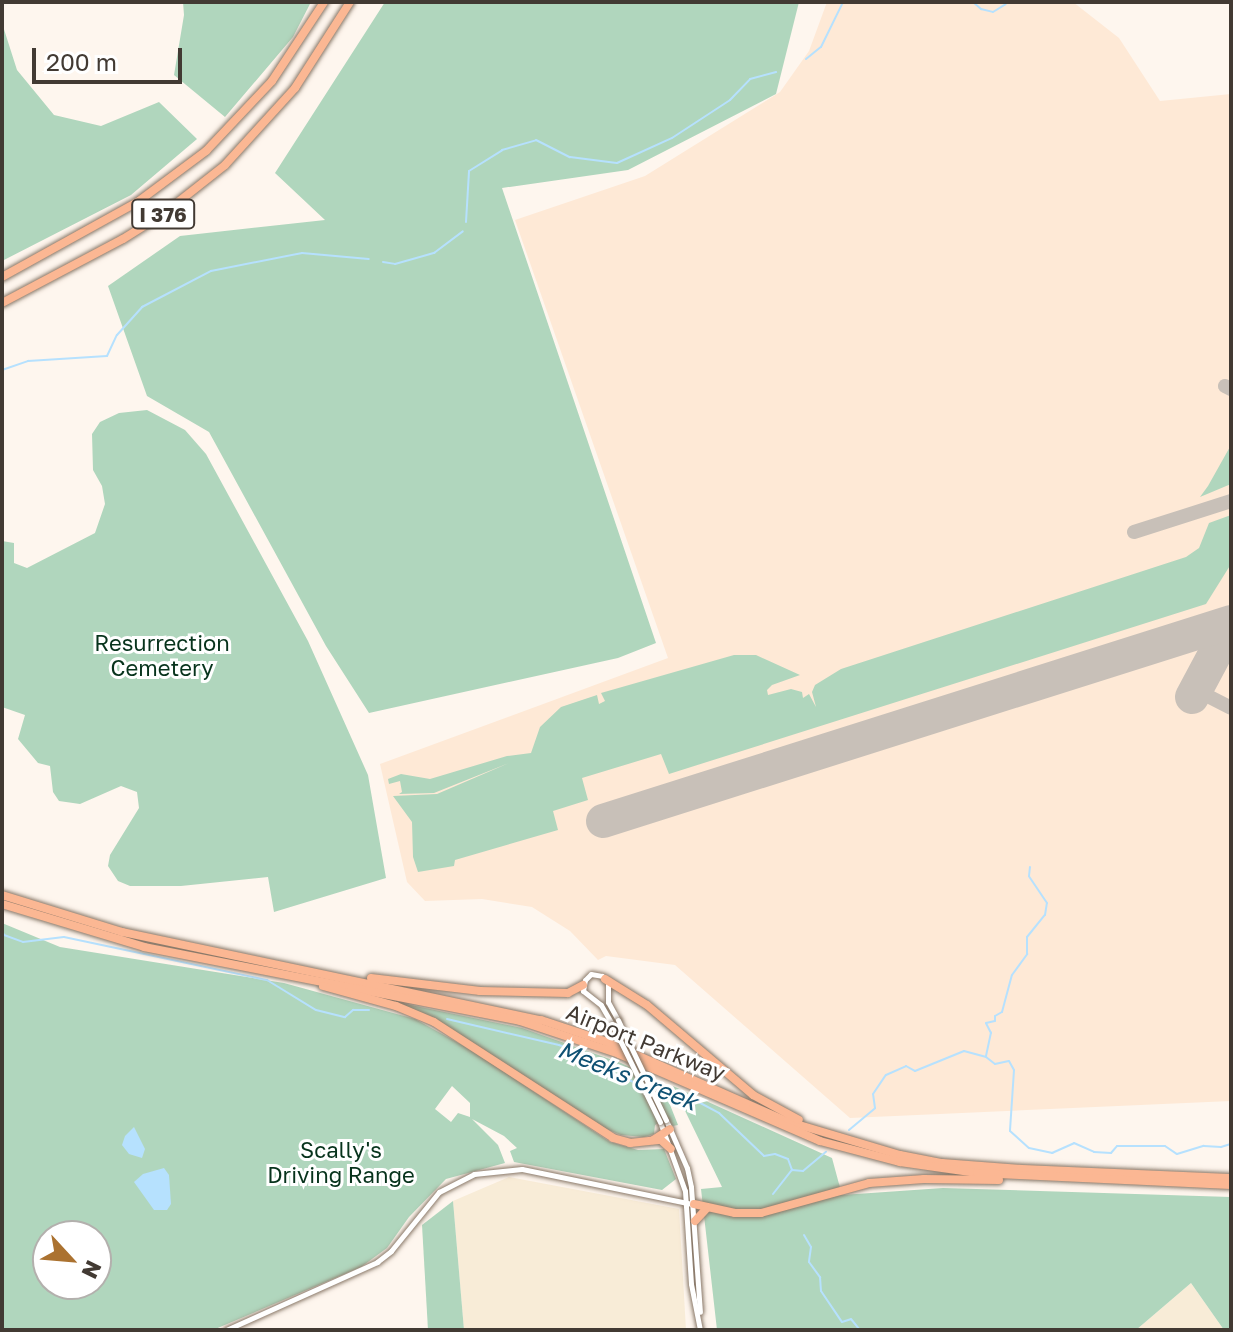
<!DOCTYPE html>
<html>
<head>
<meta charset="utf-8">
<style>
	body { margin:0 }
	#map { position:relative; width:1233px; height:1332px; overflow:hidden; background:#fef6ee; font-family:"Golos Text",sans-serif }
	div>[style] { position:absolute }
	.commercial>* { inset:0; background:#f8ecd7 }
	.built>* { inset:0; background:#fee9d6 }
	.green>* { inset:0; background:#b0d6bd }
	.water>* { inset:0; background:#b6e1fe }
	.stream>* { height:2px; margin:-1px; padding:0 1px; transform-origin:1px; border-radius:1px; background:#b6e1fe }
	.taxiway>* { height:14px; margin:-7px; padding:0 7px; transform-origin:7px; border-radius:7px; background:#c8c0b8 }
	.runway>* { height:34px; margin:-17px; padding:0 17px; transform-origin:17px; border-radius:17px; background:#c8c0b8 }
	.roads { filter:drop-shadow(0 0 2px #897868) drop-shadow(0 0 2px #897868) }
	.minor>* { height:5px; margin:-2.5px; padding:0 2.5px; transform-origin:2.5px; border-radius:2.5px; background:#fff }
	.highway>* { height:8px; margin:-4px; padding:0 4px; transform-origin:4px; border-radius:4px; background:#fbb793 }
	.bridges { filter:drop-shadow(0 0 2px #897868) drop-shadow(0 0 2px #897868) }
	.minor-bridge>* { height:5px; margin:-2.5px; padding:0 2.5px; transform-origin:2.5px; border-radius:2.5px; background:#fff }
	span { translate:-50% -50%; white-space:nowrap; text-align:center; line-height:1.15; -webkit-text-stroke:6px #fff; paint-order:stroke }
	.shield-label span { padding:2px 6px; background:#fff; border:2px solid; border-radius:6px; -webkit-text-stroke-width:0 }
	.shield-label { font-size:20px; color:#423a33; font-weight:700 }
	.park-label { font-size:22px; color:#07331c }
	.street-label { font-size:22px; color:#423a33 }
	.water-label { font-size:24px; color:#0f5173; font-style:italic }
	.frame { position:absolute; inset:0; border:4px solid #423a33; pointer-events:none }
	.north { position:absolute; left:32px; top:1220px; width:80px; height:80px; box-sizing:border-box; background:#fff; border:2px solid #b3b0ad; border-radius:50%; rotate:116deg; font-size:22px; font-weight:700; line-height:32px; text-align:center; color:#423a33 }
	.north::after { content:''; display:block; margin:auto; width:28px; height:36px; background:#ab7230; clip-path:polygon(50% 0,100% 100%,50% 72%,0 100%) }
	.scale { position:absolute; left:32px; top:48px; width:150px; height:36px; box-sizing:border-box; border:4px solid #423a33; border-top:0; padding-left:10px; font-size:24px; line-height:28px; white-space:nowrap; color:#423a33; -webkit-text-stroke:6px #fff; paint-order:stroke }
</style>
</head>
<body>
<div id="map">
	<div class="commercial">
		<i style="clip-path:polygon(509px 1177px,679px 1209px,686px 1330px,464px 1330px,453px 1201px)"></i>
		<i style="clip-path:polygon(1191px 1283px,1224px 1330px,1136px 1330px)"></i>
	</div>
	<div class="built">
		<i style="clip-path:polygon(827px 2px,1073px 2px,1119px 38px,1160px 101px,1231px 94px,1231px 1101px,850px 1118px,675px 965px,606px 956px,598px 960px,570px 931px,532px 907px,482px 899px,425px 901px,407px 882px,380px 764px,668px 658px,515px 220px,645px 176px,780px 92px,809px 51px)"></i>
	</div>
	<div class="green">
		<i style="clip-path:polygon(183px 2px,311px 2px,293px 37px,225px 117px,174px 75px,184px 15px)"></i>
		<i style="clip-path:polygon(385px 2px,799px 2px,776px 94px,628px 170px,502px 188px,656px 643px,618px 658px,369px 713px,326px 646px,209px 432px,147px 396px,108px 286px,180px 236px,325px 220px,275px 173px)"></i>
		<i style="clip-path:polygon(2px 23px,17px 70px,54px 115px,101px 126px,159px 102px,197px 139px,131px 195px,2px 261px)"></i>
		<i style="clip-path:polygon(147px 410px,185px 430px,206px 454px,308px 641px,368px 775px,386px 878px,274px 912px,268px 877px,181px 886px,130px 886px,118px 881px,108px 866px,110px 855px,139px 808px,137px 792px,121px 786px,80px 804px,59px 801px,53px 792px,50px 766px,38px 763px,18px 739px,25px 715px,2px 707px,2px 541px,14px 543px,14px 563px,27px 568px,95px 533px,105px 504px,102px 486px,93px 470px,92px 434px,100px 422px,119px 413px)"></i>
		<i style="clip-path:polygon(1231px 445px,1231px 484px,1200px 497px,1208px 486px)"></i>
		<i style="clip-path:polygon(1231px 515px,1231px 564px,1206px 604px,669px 774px,661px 754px,582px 778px,588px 800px,553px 811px,558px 830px,455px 860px,454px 866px,418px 872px,413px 857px,412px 822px,393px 796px,437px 794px,509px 763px,434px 793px,399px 794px,402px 792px,400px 781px,389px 784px,388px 779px,401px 774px,430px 779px,507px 756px,531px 753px,540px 727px,561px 707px,597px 695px,599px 704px,605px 701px,601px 693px,734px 655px,756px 655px,800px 675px,772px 685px,767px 690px,768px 695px,791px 689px,802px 692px,803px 698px,809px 694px,816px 707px,812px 692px,815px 685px,841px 669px,1186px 557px,1199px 548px,1209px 523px)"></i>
		<i style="clip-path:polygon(evenodd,2px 923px,60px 947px,284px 983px,415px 1019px,471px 1050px,610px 1142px,638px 1150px,664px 1149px,676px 1179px,662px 1190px,514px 1162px,510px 1151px,517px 1148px,504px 1136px,472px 1119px,498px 1145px,505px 1163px,446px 1179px,409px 1217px,387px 1248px,361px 1267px,213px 1330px,2px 1330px,2px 923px,452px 1086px,470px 1103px,470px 1117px,458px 1113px,451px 1122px,435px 1109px,452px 1086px,2px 923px,48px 1236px,96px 1236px,96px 1284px,48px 1284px,48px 1236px)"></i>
		<i style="clip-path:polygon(396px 1002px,522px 1028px,621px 1063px,661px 1082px,678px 1125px,673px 1126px,667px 1118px,655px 1125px,654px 1134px,644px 1137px,621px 1135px,606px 1129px,437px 1020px)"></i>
		<i style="clip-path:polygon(673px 1086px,832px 1158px,842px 1195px,943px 1188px,1231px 1197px,1231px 1330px,1224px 1330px,1191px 1283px,1136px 1330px,717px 1330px,701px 1189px,722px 1187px)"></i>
		<i style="clip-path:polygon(453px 1201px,464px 1330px,428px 1330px,422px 1225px)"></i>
	</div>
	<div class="water">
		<i style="clip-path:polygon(134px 1127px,145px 1149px,142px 1158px,129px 1154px,122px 1145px,125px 1136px)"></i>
		<i style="clip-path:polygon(164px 1168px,169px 1175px,171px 1204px,167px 1210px,154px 1210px,134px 1182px,143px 1174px)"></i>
	</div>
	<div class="stream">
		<i style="left:973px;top:2px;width:11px;rotate:41deg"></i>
		<i style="left:981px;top:9px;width:12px;rotate:14deg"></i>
		<i style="left:993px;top:12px;width:15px;rotate:-32deg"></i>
		<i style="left:806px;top:59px;width:19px;rotate:-39deg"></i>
		<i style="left:821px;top:47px;width:50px;rotate:-63.9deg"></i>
		<i style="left:466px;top:222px;width:51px;rotate:-86.6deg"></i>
		<i style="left:469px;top:171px;width:39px;rotate:-32deg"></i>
		<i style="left:502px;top:150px;width:35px;rotate:-16deg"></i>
		<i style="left:536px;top:140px;width:38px;rotate:27deg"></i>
		<i style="left:570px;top:157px;width:47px;rotate:7.3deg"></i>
		<i style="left:617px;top:163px;width:60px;rotate:-24.4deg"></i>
		<i style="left:672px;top:138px;width:69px;rotate:-33.2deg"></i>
		<i style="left:730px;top:100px;width:29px;rotate:-46deg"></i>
		<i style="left:750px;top:79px;width:27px;rotate:-15deg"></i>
		<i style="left:383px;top:262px;width:12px;rotate:9deg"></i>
		<i style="left:395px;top:264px;width:41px;rotate:-15.8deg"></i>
		<i style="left:434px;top:253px;width:36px;rotate:-37deg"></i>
		<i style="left:2px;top:370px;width:28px;rotate:-19deg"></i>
		<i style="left:28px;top:361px;width:79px;rotate:-3.6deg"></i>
		<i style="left:107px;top:356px;width:23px;rotate:-65deg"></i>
		<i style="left:117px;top:335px;width:38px;rotate:-48deg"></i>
		<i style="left:142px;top:307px;width:78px;rotate:-27.6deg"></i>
		<i style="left:211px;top:271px;width:93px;rotate:-11.2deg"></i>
		<i style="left:302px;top:253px;width:67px;rotate:5.1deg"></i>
		<i style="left:2px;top:930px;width:5px;rotate:68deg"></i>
		<i style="left:4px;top:935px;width:20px;rotate:20deg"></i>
		<i style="left:23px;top:942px;width:41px;rotate:-7deg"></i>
		<i style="left:64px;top:937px;width:208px;rotate:12deg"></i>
		<i style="left:267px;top:980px;width:57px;rotate:31.5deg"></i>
		<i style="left:316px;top:1010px;width:30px;rotate:14deg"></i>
		<i style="left:345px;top:1017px;width:11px;rotate:-41deg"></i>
		<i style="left:353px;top:1010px;width:16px"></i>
		<i style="left:447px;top:1019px;width:115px;rotate:13.1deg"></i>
		<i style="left:559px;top:1045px;width:63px;rotate:21.3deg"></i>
		<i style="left:618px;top:1068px;width:18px;rotate:45deg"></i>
		<i style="left:631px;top:1081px;width:8px;rotate:23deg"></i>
		<i style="left:986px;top:1056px;width:24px;rotate:-78deg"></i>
		<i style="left:991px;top:1033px;width:11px;rotate:-117deg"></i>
		<i style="left:986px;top:1023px;width:9px;rotate:-13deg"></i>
		<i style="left:995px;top:1021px;width:5px;rotate:-90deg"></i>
		<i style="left:995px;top:1016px;width:8px;rotate:-30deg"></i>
		<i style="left:1002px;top:1012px;width:38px;rotate:-75deg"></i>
		<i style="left:1012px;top:975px;width:26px;rotate:-54deg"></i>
		<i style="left:1027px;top:954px;width:17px;rotate:-90deg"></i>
		<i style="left:1027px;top:937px;width:28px;rotate:-51deg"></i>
		<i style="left:1045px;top:915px;width:12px;rotate:-81deg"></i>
		<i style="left:1047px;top:903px;width:32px;rotate:-124deg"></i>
		<i style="left:1029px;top:876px;width:9px;rotate:-84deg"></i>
		<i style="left:652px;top:1087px;width:41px;rotate:15.8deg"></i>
		<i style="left:691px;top:1098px;width:32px;rotate:28deg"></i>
		<i style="left:719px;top:1113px;width:62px;rotate:43.7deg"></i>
		<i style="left:764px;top:1156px;width:11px;rotate:-10deg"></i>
		<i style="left:775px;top:1154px;width:14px;rotate:21deg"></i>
		<i style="left:788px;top:1159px;width:12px;rotate:70deg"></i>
		<i style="left:792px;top:1170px;width:11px;rotate:5deg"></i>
		<i style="left:803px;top:1171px;width:30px;rotate:-40deg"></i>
		<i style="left:849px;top:1130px;width:34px;rotate:-40deg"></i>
		<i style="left:875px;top:1108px;width:14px;rotate:-98deg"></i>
		<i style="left:873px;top:1094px;width:23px;rotate:-56deg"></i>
		<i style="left:886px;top:1075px;width:22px;rotate:-24deg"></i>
		<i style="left:906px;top:1066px;width:10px;rotate:29deg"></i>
		<i style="left:915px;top:1071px;width:53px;rotate:-22.2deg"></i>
		<i style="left:964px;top:1051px;width:23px;rotate:15deg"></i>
		<i style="left:986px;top:1057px;width:11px;rotate:38deg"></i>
		<i style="left:995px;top:1064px;width:14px;rotate:-12deg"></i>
		<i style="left:1009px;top:1061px;width:10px;rotate:61deg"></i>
		<i style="left:1014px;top:1070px;width:61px;rotate:93.8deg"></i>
		<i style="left:1010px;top:1131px;width:25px;rotate:42deg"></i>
		<i style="left:1029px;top:1148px;width:24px;rotate:12deg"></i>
		<i style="left:1052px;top:1153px;width:24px;rotate:-24deg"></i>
		<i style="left:1074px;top:1143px;width:22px;rotate:24deg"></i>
		<i style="left:1094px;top:1152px;width:17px;rotate:3deg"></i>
		<i style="left:1111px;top:1153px;width:9px;rotate:-49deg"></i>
		<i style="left:1117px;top:1146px;width:48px"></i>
		<i style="left:1165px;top:1146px;width:14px;rotate:34deg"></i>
		<i style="left:1177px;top:1154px;width:28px;rotate:-17deg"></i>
		<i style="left:1204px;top:1146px;width:17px;rotate:3deg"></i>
		<i style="left:1221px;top:1147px;width:10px;rotate:-17deg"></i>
		<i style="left:773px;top:1194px;width:31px;rotate:-52deg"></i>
		<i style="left:804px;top:1235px;width:14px;rotate:60deg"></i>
		<i style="left:811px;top:1247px;width:15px;rotate:98deg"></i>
		<i style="left:809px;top:1262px;width:19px;rotate:54deg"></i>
		<i style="left:820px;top:1277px;width:14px;rotate:86deg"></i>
		<i style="left:821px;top:1291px;width:37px;rotate:56deg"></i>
		<i style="left:842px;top:1322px;width:9px;rotate:-18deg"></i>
		<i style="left:851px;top:1319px;width:14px;rotate:51deg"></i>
	</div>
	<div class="taxiway">
		<i style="left:1225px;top:386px;width:7px;rotate:27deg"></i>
		<i style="left:1134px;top:532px;width:102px;rotate:-17.7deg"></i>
		<i style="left:1196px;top:690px;width:39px;rotate:27deg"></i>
	</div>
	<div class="runway">
		<i style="left:1192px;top:697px;width:83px;rotate:-61.9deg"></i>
		<i style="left:603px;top:821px;width:659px;rotate:-17.58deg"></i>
	</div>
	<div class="roads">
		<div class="minor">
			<i style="left:612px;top:1024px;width:22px;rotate:-120deg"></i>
			<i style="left:601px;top:1005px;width:23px;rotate:-142deg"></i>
			<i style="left:583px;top:991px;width:11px;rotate:-80deg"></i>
			<i style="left:585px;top:980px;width:8px;rotate:-45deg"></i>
			<i style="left:591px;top:974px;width:11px;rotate:10deg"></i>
			<i style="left:602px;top:976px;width:8px;rotate:45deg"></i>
			<i style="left:608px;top:982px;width:20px;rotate:90deg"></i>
			<i style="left:608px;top:1002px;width:21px;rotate:61deg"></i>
			<i style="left:666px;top:1120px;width:52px;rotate:66.4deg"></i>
			<i style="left:687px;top:1168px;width:19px;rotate:78deg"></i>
			<i style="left:691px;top:1187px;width:125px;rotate:85.9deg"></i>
			<i style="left:660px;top:1122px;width:73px;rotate:70.1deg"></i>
			<i style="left:685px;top:1191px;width:93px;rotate:86.3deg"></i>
			<i style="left:691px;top:1284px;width:47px;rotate:78.9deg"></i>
			<i style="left:226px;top:1330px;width:166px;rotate:-24.2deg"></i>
			<i style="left:377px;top:1262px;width:18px;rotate:-38deg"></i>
			<i style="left:391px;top:1251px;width:76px;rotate:-50.9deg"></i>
			<i style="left:439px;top:1192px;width:39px;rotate:-27deg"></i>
			<i style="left:474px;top:1174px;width:48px;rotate:-5.9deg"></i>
			<i style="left:522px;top:1169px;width:175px;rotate:11.6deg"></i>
		</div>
		<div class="highway">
			<i style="left:2px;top:277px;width:157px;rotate:-29deg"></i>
			<i style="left:139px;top:201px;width:84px;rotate:-36.7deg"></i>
			<i style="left:206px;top:151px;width:96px;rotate:-46.7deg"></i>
			<i style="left:272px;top:81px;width:95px;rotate:-56.6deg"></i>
			<i style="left:2px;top:303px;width:137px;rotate:-27.9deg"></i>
			<i style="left:123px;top:239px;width:47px;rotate:-32deg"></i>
			<i style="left:163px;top:214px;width:79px;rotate:-38.3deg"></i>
			<i style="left:225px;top:165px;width:104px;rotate:-47.7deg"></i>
			<i style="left:295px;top:88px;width:102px;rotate:-57.4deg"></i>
			<i style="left:2px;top:895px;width:126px;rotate:17.1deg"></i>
			<i style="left:122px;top:932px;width:428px;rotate:11.9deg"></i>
			<i style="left:541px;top:1020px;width:70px;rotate:18.4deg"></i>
			<i style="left:607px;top:1042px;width:196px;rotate:23.8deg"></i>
			<i style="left:786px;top:1121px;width:119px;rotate:16.6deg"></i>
			<i style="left:900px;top:1155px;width:43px;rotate:10.8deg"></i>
			<i style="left:942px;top:1163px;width:79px;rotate:4.3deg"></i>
			<i style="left:1021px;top:1169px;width:210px;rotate:2.5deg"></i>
			<i style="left:2px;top:904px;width:148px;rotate:16.8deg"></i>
			<i style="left:144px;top:947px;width:383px;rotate:11.1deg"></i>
			<i style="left:520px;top:1021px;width:104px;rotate:18.4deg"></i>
			<i style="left:619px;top:1054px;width:219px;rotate:23.4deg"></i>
			<i style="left:820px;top:1141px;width:83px;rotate:14.7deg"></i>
			<i style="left:900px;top:1162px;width:78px;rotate:8.1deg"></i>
			<i style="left:977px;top:1173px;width:254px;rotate:2.7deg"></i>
			<i style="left:371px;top:978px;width:110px;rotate:6.8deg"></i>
			<i style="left:480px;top:991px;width:88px;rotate:1.3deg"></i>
			<i style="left:568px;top:993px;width:17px;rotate:-28deg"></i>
			<i style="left:605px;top:979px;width:49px;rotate:31.8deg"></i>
			<i style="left:647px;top:1005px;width:139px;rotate:40.3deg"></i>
			<i style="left:753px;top:1095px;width:52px;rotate:28.5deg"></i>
			<i style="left:323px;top:986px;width:76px;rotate:15.3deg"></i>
			<i style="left:396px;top:1006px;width:41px;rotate:22.8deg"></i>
			<i style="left:434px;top:1022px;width:213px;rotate:32.9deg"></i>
			<i style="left:613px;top:1138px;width:18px;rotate:16deg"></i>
			<i style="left:630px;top:1143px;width:31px;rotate:-6deg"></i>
			<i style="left:661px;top:1140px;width:13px;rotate:42deg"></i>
			<i style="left:653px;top:1140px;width:20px;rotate:-33deg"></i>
			<i style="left:694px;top:1204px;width:42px;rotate:12.4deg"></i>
			<i style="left:735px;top:1213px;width:26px"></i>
			<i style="left:761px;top:1213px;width:112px;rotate:-15.5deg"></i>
			<i style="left:869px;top:1183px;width:55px;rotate:-4.2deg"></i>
			<i style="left:924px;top:1179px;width:75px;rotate:0.8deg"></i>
			<i style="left:695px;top:1221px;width:18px;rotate:-47deg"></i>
		</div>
	</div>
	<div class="bridges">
		<div class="minor-bridge">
			<i style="left:618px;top:1020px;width:111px;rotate:64.4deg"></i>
			<i style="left:612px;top:1024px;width:109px;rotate:63.9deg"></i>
		</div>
	</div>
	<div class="shield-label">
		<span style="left:163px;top:214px">I 376</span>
	</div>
	<div class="park-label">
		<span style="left:162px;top:655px">Resurrection<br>Cemetery</span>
		<span style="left:341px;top:1162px">Scally's<br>Driving Range</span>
	</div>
	<div class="street-label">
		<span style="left:646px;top:1042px;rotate:22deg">Airport Parkway</span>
	</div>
	<div class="water-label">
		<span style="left:628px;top:1075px;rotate:22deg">Meeks Creek</span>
	</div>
	<div class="frame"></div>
	<div class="north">N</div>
	<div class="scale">200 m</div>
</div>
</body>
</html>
